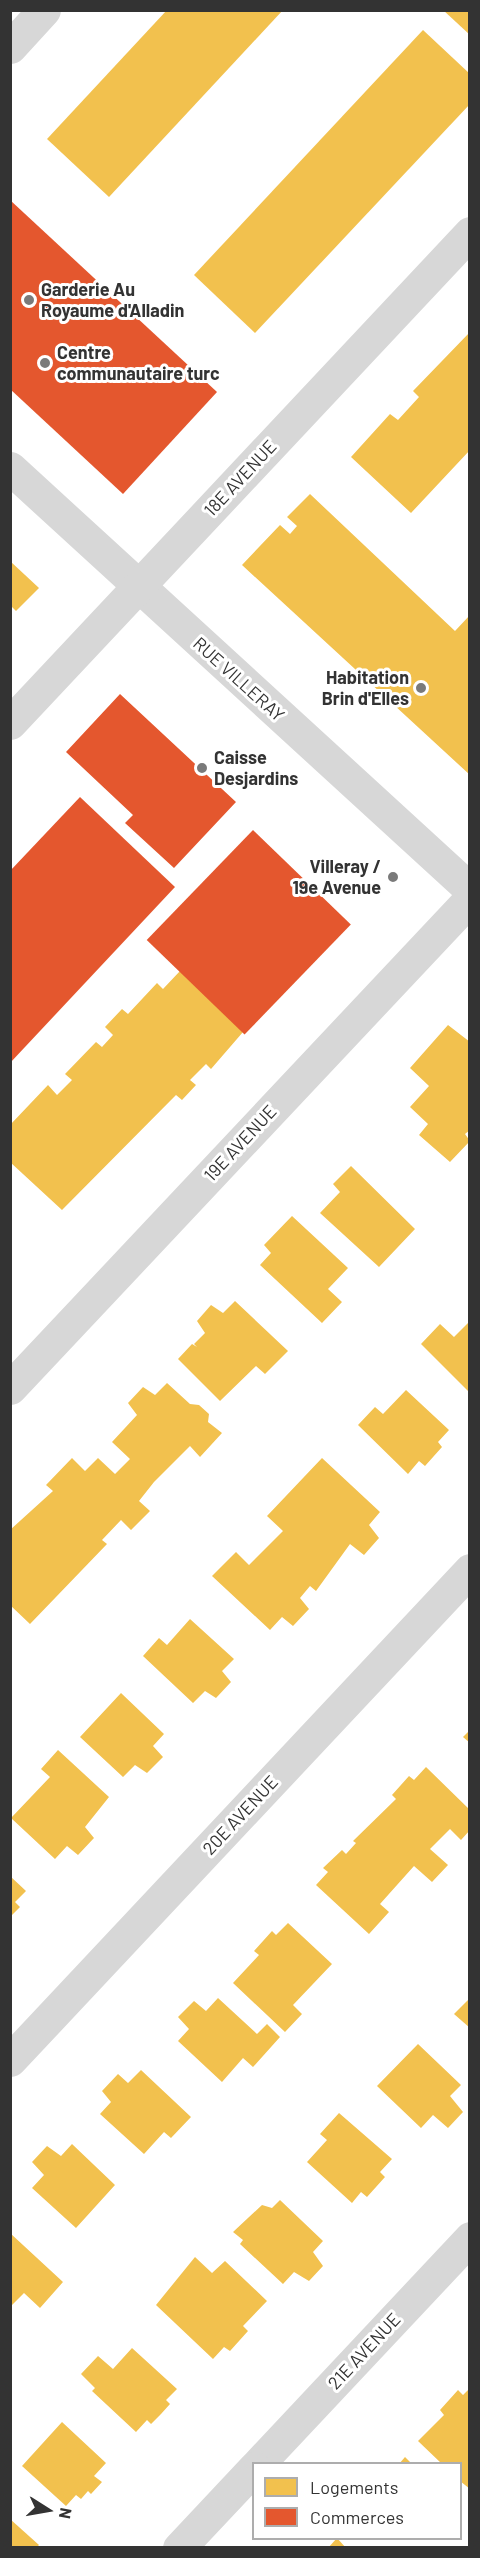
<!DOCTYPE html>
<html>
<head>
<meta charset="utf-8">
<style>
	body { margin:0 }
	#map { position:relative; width:480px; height:2558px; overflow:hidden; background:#fff; font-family:Barlow,sans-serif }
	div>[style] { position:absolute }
	.homes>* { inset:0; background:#f2c14e }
	.shops>* { inset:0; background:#e4572e; transform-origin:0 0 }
	.minor>* { height:33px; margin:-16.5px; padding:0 16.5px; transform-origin:16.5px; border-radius:16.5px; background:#d7d7d7 }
	.dots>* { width:16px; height:16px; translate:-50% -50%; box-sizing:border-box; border:3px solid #fff; border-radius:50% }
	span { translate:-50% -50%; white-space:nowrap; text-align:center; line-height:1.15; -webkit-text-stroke:6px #fff; paint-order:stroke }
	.poi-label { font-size:18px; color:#333; font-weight:700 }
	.left { translate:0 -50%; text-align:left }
	.right { translate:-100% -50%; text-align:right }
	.street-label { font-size:18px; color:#333 }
	.frame { position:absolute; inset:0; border:12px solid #333; pointer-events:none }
	.legend { position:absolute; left:252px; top:2462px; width:210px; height:78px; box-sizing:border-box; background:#fff; border:2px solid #adadad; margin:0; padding:8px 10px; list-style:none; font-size:18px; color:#333 }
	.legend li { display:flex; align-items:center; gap:12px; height:30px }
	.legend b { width:30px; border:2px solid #adadad }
	.north { position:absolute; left:18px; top:2480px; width:60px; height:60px; -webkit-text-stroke:4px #fff; paint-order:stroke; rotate:101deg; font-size:16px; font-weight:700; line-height:24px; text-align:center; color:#333 }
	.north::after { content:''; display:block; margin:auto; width:21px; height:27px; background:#333; clip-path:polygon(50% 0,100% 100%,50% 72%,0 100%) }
</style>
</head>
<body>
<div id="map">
	<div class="homes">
		<i style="clip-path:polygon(167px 10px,283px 10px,109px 197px,47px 139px)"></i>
		<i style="clip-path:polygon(443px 10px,470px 10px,470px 35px)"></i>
		<i style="clip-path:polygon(423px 30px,470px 74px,470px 104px,255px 333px,194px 275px)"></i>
		<i style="clip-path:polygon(470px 332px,470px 450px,411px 513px,351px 457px,390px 414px,398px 420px,419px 397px,413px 391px)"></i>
		<i style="clip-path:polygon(310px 494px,455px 631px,470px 615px,470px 775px,242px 565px,280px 525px,290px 534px,297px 526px,287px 517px)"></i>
		<i style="clip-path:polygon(10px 561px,39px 588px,16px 611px,10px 605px)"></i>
		<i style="clip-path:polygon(180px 971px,243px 1032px,211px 1069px,206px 1064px,190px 1080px,196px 1085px,182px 1100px,176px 1095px,62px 1210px,10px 1162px,10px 1125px,48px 1085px,57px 1095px,72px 1080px,65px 1074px,96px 1042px,102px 1047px,113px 1035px,105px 1027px,122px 1009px,128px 1014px,157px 983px,163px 989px)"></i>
		<i style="clip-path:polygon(448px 1025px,470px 1042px,470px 1130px,465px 1134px,470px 1141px,450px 1162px,419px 1135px,428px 1124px,410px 1107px,429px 1086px,410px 1068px)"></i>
		<i style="clip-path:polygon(351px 1166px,415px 1229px,379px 1267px,320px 1213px,340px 1192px,333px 1184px)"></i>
		<i style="clip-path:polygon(292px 1216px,348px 1268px,328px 1289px,342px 1302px,322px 1323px,260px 1265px,271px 1253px,264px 1245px)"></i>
		<i style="clip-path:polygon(235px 1301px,288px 1351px,265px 1374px,256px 1366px,220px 1401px,178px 1359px,192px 1344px,197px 1347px,194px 1344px,205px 1333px,197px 1321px,211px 1305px,223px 1313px)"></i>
		<i style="clip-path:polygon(470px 1321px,470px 1393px,421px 1344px,440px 1324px,454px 1337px)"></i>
		<i style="clip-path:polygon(167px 1383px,190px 1404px,199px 1405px,209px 1414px,208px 1422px,222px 1433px,200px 1457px,190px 1446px,154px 1482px,139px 1501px,150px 1511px,131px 1530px,121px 1520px,102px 1540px,107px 1544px,30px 1624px,10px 1605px,10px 1530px,53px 1491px,46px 1485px,72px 1458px,85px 1471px,98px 1458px,115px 1474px,130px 1459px,112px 1442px,137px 1415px,128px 1403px,143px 1387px,155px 1395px)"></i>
		<i style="clip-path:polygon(406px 1390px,449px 1430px,438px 1442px,442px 1447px,425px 1466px,419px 1461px,408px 1474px,358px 1425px,375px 1407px,383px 1414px)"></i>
		<i style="clip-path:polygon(322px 1458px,380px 1512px,369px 1525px,379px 1538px,364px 1555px,350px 1544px,316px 1591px,310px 1586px,300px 1598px,309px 1609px,293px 1626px,282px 1617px,270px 1630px,212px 1576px,236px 1552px,249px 1565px,283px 1531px,267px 1516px)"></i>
		<i style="clip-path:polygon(190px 1619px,234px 1659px,222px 1671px,231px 1682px,216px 1698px,205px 1691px,193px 1703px,143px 1656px,159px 1638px,167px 1645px)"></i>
		<i style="clip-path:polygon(121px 1693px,164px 1734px,153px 1746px,163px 1757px,147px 1773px,135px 1765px,123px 1777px,80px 1737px)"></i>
		<i style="clip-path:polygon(470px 1730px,470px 1743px,463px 1737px)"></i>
		<i style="clip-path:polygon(58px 1750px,109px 1797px,85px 1827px,94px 1838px,78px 1855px,67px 1846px,55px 1859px,11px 1818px,50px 1777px,41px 1769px)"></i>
		<i style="clip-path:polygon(426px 1767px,470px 1810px,470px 1830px,461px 1840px,450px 1829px,430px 1849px,448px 1865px,432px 1882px,414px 1866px,380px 1904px,389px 1912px,369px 1934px,316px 1885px,328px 1872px,323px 1868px,342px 1850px,346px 1854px,356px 1843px,353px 1841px,396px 1799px,392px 1795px,409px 1776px,414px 1780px)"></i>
		<i style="clip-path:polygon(10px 1876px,26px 1891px,15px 1902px,20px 1907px,10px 1917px)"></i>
		<i style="clip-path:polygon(288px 1923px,332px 1964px,293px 2005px,302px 2014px,285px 2032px,233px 1983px,259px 1955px,254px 1951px,272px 1931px,276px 1935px)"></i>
		<i style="clip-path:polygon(218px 1998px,257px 2034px,267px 2024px,280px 2037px,253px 2067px,243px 2058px,222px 2082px,178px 2041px,189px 2029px,178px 2017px,194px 2001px,206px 2011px)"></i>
		<i style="clip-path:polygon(470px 1998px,470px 2028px,454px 2014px)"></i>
		<i style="clip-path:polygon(418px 2044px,461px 2085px,450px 2096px,463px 2112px,448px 2128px,433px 2115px,421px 2128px,377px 2086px)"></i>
		<i style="clip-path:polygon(141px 2070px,191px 2117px,171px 2138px,164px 2132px,144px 2154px,100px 2114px,111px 2102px,102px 2091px,118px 2074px,128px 2083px)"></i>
		<i style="clip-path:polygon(339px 2113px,392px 2159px,380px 2172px,385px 2177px,367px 2197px,361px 2192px,352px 2203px,307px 2162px,327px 2140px,320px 2134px)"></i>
		<i style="clip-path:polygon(72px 2144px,115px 2185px,76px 2228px,32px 2188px,44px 2175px,32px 2162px,47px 2146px,61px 2156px)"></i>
		<i style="clip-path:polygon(280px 2200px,323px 2241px,313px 2252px,323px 2266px,309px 2281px,294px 2272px,283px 2284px,240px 2244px,243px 2240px,233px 2232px,262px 2205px,272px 2208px)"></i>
		<i style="clip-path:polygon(10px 2233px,63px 2282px,40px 2308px,24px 2293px,10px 2307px)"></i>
		<i style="clip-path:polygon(195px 2257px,212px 2273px,225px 2261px,267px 2301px,243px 2326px,248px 2331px,230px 2351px,224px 2347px,213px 2359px,156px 2305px)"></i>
		<i style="clip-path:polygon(132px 2348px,177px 2389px,166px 2400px,170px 2404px,161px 2414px,151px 2424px,147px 2420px,136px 2432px,92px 2391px,95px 2388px,81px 2374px,98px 2356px,113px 2369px)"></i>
		<i style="clip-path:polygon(470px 2388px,470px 2489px,460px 2481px,460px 2464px,442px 2464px,418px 2441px,444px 2415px,440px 2410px,458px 2390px,463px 2395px)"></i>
		<i style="clip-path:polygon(62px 2422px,106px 2463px,94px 2476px,102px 2482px,91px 2494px,88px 2491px,81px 2499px,76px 2495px,66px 2506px,22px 2466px)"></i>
		<i style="clip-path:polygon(405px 2457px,412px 2464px,399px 2464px)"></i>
		<i style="clip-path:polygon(10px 2519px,39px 2545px,36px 2548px,10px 2548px)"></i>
		<i style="clip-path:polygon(337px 2538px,346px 2548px,328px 2548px)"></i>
	</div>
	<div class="shops">
		<i style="clip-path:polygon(10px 200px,217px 392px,123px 494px,10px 389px)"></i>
		<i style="clip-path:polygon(120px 694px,236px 802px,174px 868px,125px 823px,133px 815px,66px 752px)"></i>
		<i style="clip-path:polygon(80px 797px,175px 887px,10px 1063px,10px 871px)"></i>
		<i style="left:253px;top:830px;width:136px;height:153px;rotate:44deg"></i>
	</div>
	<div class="minor">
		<i style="left:10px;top:47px;width:50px;rotate:-47.4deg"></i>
		<i style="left:10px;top:468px;width:624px;rotate:42.47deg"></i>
		<i style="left:10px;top:723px;width:672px;rotate:-46.81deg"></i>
		<i style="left:10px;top:1388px;width:671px;rotate:-46.75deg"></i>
		<i style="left:10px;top:2060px;width:672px;rotate:-46.81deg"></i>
		<i style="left:258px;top:2464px;width:310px;rotate:-46.8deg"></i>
		<i style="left:179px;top:2548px;width:110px;rotate:-46.8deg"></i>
	</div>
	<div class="dots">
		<i style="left:29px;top:300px;background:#7a7a7a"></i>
		<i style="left:45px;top:363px;background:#7a7a7a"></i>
		<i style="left:421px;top:688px;background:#7a7a7a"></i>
		<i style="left:202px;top:768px;background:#7a7a7a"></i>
		<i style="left:393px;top:877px;background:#7a7a7a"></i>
	</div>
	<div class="poi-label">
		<span class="left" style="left:41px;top:300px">Garderie Au<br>Royaume d'Alladin</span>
		<span class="left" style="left:57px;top:363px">Centre<br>communautaire turc</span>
		<span class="right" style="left:409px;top:688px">Habitation<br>Brin d'Elles</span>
		<span class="left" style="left:214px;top:768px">Caisse<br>Desjardins</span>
		<span class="right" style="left:381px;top:877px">Villeray /<br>19e Avenue</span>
	</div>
	<div class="street-label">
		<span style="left:240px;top:478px;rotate:-47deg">18E AVENUE</span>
		<span style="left:239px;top:679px;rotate:42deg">RUE VILLERAY</span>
		<span style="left:240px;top:1143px;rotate:-47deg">19E AVENUE</span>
		<span style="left:240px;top:1815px;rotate:-47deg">20E AVENUE</span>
		<span style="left:364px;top:2351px;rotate:-47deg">21E AVENUE</span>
	</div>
	<div class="frame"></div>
	<ul class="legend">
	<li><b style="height:16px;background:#f2c14e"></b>Logements</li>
	<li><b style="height:16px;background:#e4572e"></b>Commerces</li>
	</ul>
	<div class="north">N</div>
</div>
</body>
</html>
